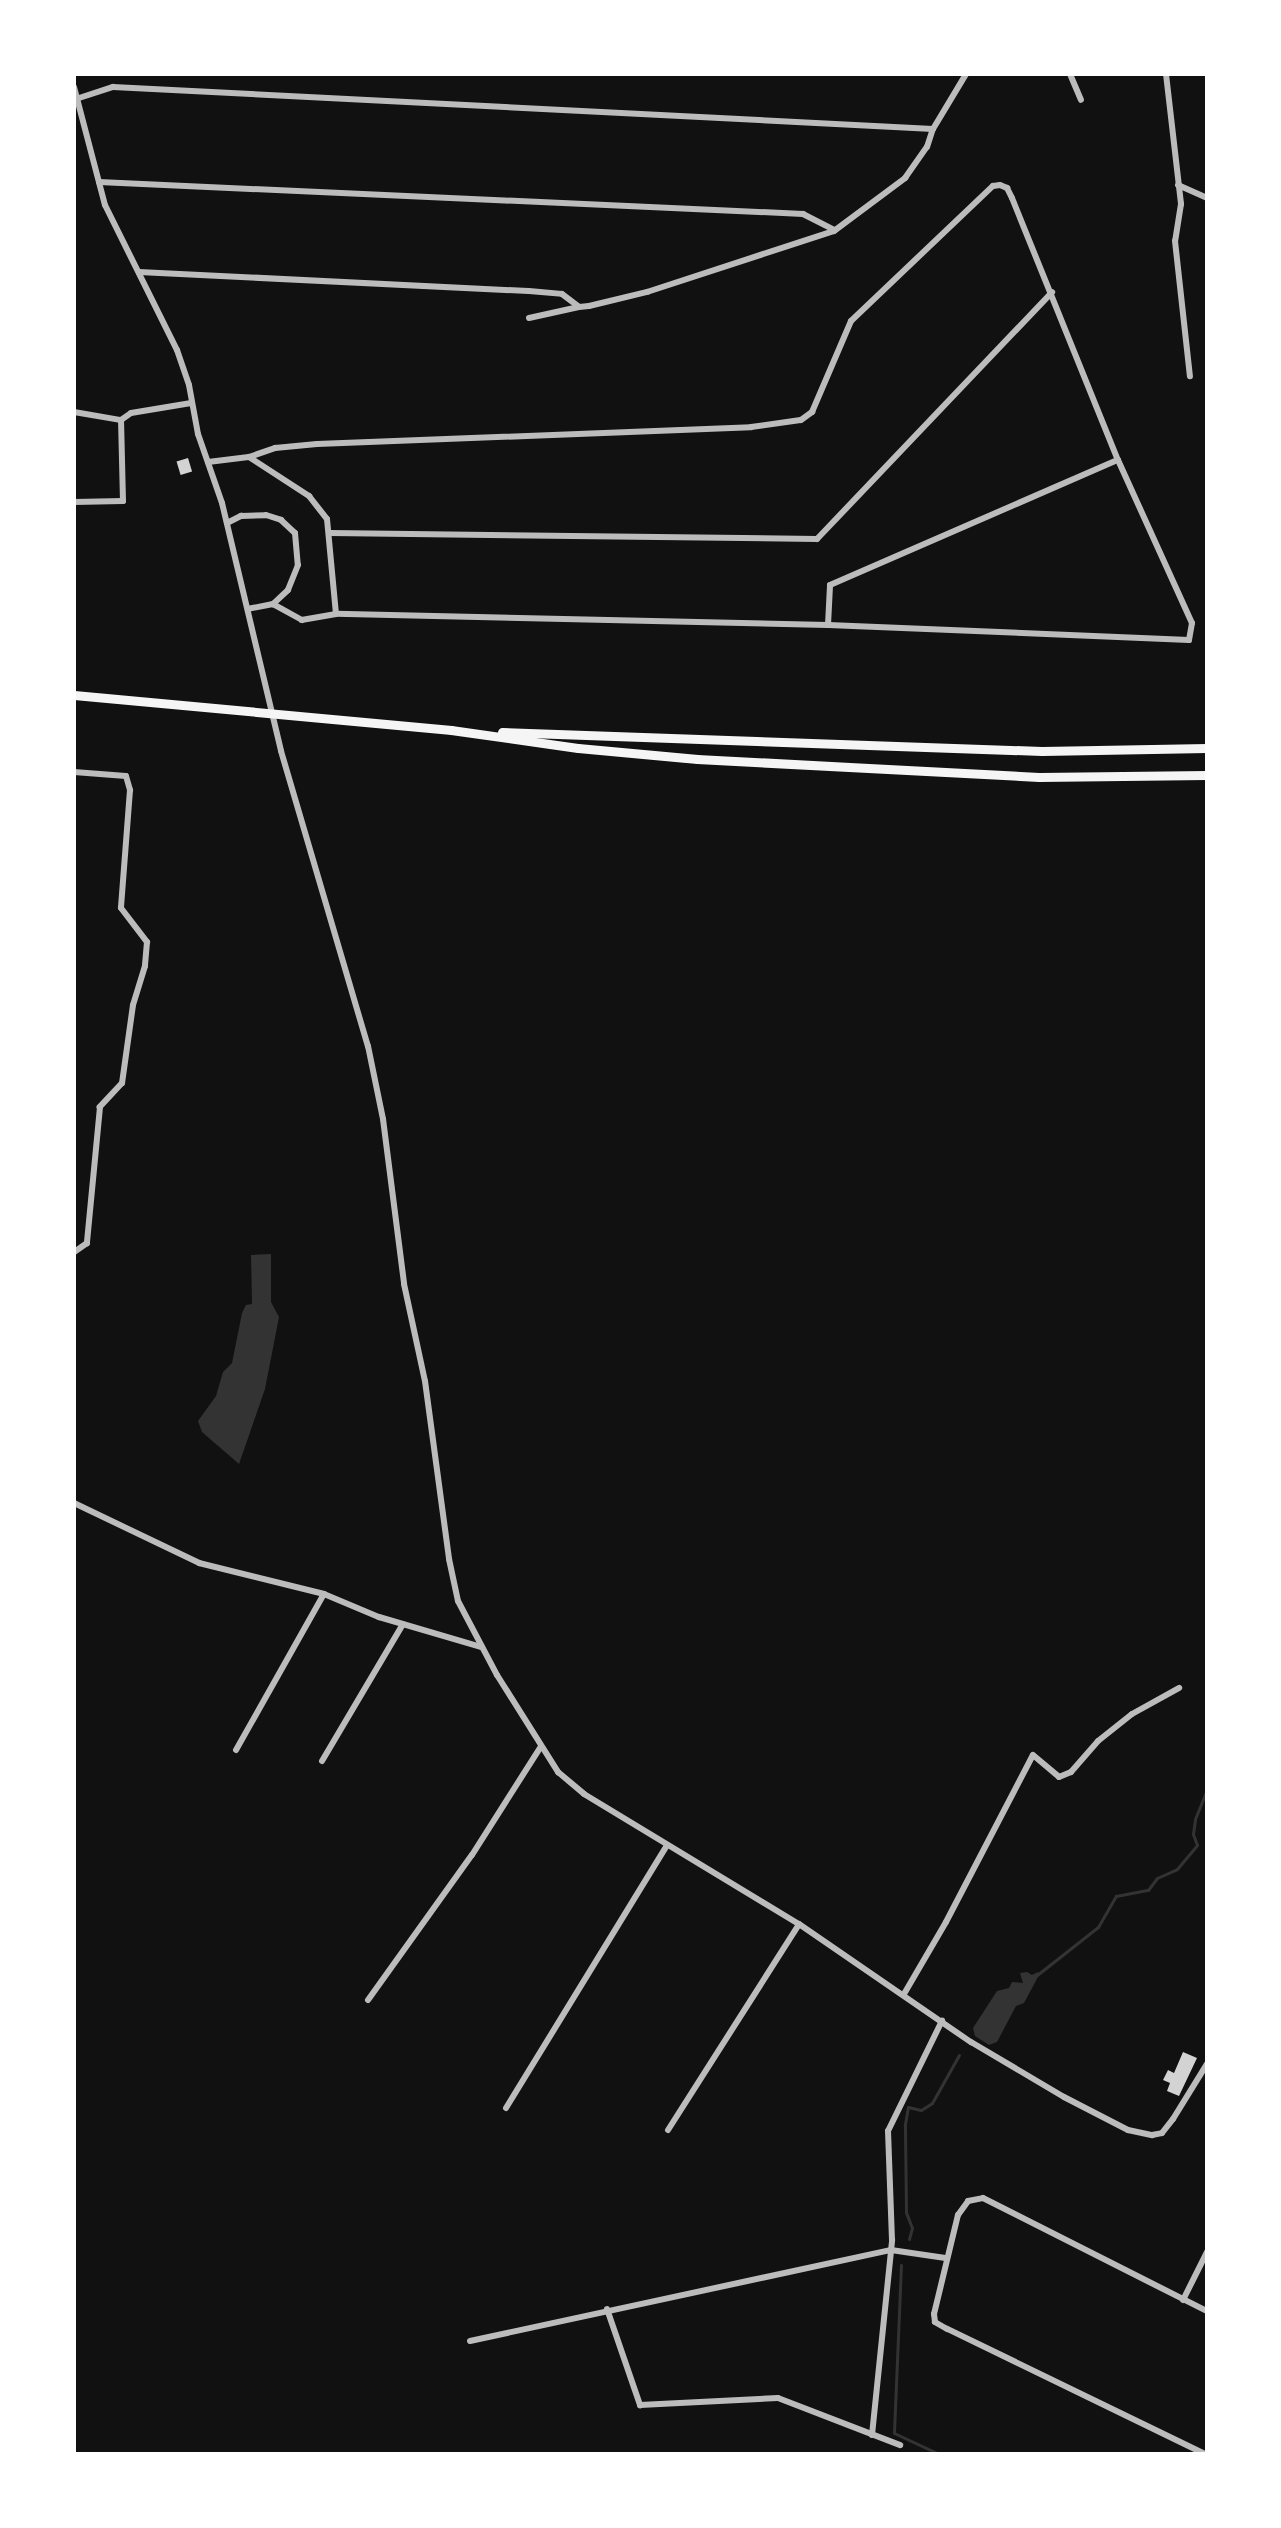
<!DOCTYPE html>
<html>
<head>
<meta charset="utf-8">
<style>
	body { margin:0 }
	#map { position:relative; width:1281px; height:2528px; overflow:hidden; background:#111; font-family:"PT Sans",sans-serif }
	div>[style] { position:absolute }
	.water>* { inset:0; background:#333 }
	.stream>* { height:3px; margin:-1.5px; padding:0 1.5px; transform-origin:1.5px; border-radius:1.5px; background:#333 }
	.building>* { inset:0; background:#d3d3d3; transform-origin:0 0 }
	.minor>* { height:6px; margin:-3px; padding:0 3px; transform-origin:3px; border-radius:3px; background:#bcbcbc }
	.primary>* { height:9px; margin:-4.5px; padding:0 4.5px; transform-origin:4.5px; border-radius:4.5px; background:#f5f5f5 }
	span { translate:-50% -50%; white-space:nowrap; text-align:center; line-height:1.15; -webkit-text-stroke:8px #fff; paint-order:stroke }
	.frame { position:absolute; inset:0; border:76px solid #fff; pointer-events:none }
</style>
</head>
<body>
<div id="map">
	<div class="water">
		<i style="clip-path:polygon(271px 1254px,271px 1302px,279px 1317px,265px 1389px,239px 1464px,202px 1432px,198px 1421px,216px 1396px,223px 1372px,232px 1363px,242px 1313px,246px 1305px,252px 1304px,251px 1255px)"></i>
		<i style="clip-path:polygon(1027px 1972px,1032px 1975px,1038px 1972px,1039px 1975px,1024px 2003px,1016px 2006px,997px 2042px,989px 2045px,975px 2036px,973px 2028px,997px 1991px,1009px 1988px,1012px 1982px,1023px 1983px,1020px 1973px)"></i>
	</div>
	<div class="stream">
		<i style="left:1037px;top:1975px;width:78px;rotate:-38.2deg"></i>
		<i style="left:1098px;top:1927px;width:36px;rotate:-60deg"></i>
		<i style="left:1116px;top:1896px;width:33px;rotate:-11deg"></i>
		<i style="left:1148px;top:1890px;width:15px;rotate:-53deg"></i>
		<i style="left:1157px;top:1878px;width:22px;rotate:-24deg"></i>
		<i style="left:1177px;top:1869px;width:31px;rotate:-50deg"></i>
		<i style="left:1197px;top:1845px;width:12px;rotate:-110deg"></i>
		<i style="left:1193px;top:1834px;width:15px;rotate:-82deg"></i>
		<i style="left:1195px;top:1819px;width:31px;rotate:-68deg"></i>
		<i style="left:909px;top:2239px;width:11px;rotate:-75deg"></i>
		<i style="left:912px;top:2228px;width:17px;rotate:-111deg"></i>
		<i style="left:906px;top:2212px;width:88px;rotate:-90.7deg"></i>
		<i style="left:905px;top:2124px;width:17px;rotate:-80deg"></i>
		<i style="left:908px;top:2107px;width:13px;rotate:13deg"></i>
		<i style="left:921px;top:2110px;width:13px;rotate:-32deg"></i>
		<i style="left:932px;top:2103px;width:55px;rotate:-60.6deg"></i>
		<i style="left:901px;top:2265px;width:168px;rotate:92.4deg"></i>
		<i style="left:894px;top:2433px;width:50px;rotate:25deg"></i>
	</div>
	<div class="building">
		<i style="left:188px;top:458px;width:14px;height:12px;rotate:73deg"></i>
		<i style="clip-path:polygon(1183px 2052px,1197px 2058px,1179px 2096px,1167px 2091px,1170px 2083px,1163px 2080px,1168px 2070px,1174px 2073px)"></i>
	</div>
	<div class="minor">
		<i style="left:1070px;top:74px;width:28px;rotate:67deg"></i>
		<i style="left:1166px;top:74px;width:131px;rotate:83.4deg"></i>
		<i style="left:1181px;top:204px;width:37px;rotate:99deg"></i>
		<i style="left:1175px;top:241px;width:136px;rotate:83.7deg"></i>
		<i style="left:74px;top:87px;width:122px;rotate:75.3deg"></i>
		<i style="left:105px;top:205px;width:162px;rotate:63.6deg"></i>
		<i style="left:177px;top:350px;width:37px;rotate:71deg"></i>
		<i style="left:189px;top:385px;width:50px;rotate:79.6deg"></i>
		<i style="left:198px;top:434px;width:73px;rotate:70.8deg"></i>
		<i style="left:222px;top:503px;width:255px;rotate:76.6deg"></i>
		<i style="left:281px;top:751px;width:308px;rotate:73.6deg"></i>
		<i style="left:368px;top:1046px;width:75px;rotate:78.4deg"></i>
		<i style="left:383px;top:1119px;width:166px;rotate:82.7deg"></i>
		<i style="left:404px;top:1284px;width:99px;rotate:77.8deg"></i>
		<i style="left:425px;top:1381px;width:180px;rotate:82.3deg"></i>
		<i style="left:449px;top:1559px;width:43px;rotate:77.9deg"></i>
		<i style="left:458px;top:1601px;width:84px;rotate:62.2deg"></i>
		<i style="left:497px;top:1675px;width:115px;rotate:57.8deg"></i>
		<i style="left:558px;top:1772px;width:34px;rotate:40deg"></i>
		<i style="left:584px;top:1794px;width:251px;rotate:31.2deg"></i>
		<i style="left:799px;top:1924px;width:209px;rotate:34.5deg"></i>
		<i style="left:971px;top:2042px;width:108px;rotate:30.6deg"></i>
		<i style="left:1064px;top:2097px;width:72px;rotate:27.3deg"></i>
		<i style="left:1128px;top:2130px;width:25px;rotate:12deg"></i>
		<i style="left:1152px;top:2135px;width:10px;rotate:-11deg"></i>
		<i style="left:1162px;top:2133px;width:18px;rotate:-52deg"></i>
		<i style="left:1173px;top:2119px;width:65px;rotate:-58.3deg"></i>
		<i style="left:76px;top:99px;width:39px;rotate:-18deg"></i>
		<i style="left:113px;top:87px;width:821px;rotate:2.93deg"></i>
		<i style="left:99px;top:182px;width:705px;rotate:2.6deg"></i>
		<i style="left:803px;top:214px;width:35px;rotate:27deg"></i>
		<i style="left:1178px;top:185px;width:32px;rotate:24deg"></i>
		<i style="left:139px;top:272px;width:390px;rotate:2.8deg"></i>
		<i style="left:529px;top:291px;width:33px;rotate:5deg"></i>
		<i style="left:562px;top:294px;width:21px;rotate:37deg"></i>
		<i style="left:579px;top:307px;width:10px;rotate:-6deg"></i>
		<i style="left:589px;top:306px;width:60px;rotate:-13.6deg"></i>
		<i style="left:647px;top:292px;width:197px;rotate:-18.1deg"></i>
		<i style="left:834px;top:231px;width:89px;rotate:-36.7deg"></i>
		<i style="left:905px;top:178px;width:38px;rotate:-55deg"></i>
		<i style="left:927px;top:147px;width:19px;rotate:-72deg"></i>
		<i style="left:933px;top:129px;width:64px;rotate:-59deg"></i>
		<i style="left:529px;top:318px;width:51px;rotate:-12.4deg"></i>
		<i style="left:74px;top:412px;width:48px;rotate:9.7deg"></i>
		<i style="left:249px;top:457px;width:72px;rotate:33deg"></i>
		<i style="left:309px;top:496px;width:29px;rotate:52deg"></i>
		<i style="left:327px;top:519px;width:95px;rotate:84.6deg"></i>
		<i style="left:208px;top:462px;width:41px;rotate:-7deg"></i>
		<i style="left:249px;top:457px;width:28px;rotate:-19deg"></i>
		<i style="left:275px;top:448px;width:42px;rotate:-5.4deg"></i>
		<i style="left:317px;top:444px;width:434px;rotate:-2.2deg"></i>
		<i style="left:751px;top:427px;width:50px;rotate:-8deg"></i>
		<i style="left:801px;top:420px;width:14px;rotate:-36deg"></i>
		<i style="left:812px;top:412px;width:99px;rotate:-66.8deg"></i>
		<i style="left:851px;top:321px;width:196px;rotate:-43.6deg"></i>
		<i style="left:993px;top:186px;width:7px;rotate:-8deg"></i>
		<i style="left:1000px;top:185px;width:8px;rotate:23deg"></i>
		<i style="left:1007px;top:188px;width:11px;rotate:63deg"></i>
		<i style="left:1012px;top:198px;width:283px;rotate:68deg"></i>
		<i style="left:1118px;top:460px;width:179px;rotate:65.6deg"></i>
		<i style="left:1192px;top:623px;width:17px;rotate:100deg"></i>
		<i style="left:1189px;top:640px;width:361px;rotate:-177.6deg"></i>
		<i style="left:828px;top:625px;width:492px;rotate:-178.7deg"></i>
		<i style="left:336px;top:614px;width:35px;rotate:170deg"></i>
		<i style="left:302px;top:620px;width:33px;rotate:-151deg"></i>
		<i style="left:74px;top:502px;width:49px;rotate:-1.2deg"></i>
		<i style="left:123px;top:501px;width:81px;rotate:-91.4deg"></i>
		<i style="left:121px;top:420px;width:12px;rotate:-35deg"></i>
		<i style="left:131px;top:413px;width:61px;rotate:-9.5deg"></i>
		<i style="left:227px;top:523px;width:16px;rotate:-27deg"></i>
		<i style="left:241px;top:516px;width:25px;rotate:-2deg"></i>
		<i style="left:266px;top:515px;width:16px;rotate:18deg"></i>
		<i style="left:281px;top:520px;width:19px;rotate:43deg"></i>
		<i style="left:295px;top:533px;width:32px;rotate:85deg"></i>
		<i style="left:298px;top:565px;width:27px;rotate:112deg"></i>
		<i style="left:288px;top:590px;width:21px;rotate:137deg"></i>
		<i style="left:273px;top:604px;width:25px;rotate:169deg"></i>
		<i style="left:330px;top:533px;width:487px;rotate:0.7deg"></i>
		<i style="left:817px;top:539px;width:341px;rotate:-46.4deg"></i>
		<i style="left:828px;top:625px;width:40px;rotate:-87.1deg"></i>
		<i style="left:830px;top:585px;width:314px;rotate:-23.5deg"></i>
		<i style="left:74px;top:772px;width:52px;rotate:4.4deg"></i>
		<i style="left:126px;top:776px;width:15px;rotate:74deg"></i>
		<i style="left:130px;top:790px;width:118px;rotate:94.4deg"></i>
		<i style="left:121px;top:908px;width:43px;rotate:52.6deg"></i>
		<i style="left:147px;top:942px;width:24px;rotate:95deg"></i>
		<i style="left:145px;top:966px;width:41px;rotate:107.1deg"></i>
		<i style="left:133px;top:1005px;width:79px;rotate:98deg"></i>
		<i style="left:122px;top:1083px;width:33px;rotate:133deg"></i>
		<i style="left:100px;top:1107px;width:137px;rotate:95.5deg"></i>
		<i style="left:87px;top:1243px;width:16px;rotate:145deg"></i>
		<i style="left:74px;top:1503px;width:139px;rotate:25.6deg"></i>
		<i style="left:199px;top:1563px;width:129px;rotate:13.9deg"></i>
		<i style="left:324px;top:1594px;width:60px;rotate:22.7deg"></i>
		<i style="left:379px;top:1617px;width:106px;rotate:16.4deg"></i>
		<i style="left:236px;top:1750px;width:179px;rotate:-60.6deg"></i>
		<i style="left:322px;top:1761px;width:159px;rotate:-59.4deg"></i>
		<i style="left:904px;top:1994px;width:83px;rotate:-59.7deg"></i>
		<i style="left:946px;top:1922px;width:188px;rotate:-62.5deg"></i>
		<i style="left:1033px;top:1755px;width:34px;rotate:40deg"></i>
		<i style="left:1059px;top:1777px;width:13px;rotate:-23deg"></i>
		<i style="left:1071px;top:1772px;width:41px;rotate:-48.9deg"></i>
		<i style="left:1098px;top:1741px;width:43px;rotate:-38.5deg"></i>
		<i style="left:1132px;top:1714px;width:54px;rotate:-29deg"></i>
		<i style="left:368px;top:2000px;width:178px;rotate:-54.4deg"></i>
		<i style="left:472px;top:1855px;width:127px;rotate:-57.6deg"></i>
		<i style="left:506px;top:2108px;width:308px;rotate:-58.5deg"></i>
		<i style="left:668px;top:2130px;width:244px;rotate:-57.5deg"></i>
		<i style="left:1183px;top:2300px;width:54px;rotate:-63.4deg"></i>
		<i style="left:607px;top:2309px;width:102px;rotate:71deg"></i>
		<i style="left:640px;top:2405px;width:138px;rotate:-2.9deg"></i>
		<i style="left:778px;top:2398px;width:131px;rotate:21.1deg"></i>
		<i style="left:470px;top:2341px;width:431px;rotate:-12.2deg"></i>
		<i style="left:891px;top:2250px;width:55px;rotate:8.4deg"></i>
		<i style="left:872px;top:2435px;width:196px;rotate:-84.1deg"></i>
		<i style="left:892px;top:2240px;width:109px;rotate:-92.1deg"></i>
		<i style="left:888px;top:2131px;width:123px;rotate:-63.9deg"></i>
		<i style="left:1205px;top:2454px;width:287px;rotate:-154.1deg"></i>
		<i style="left:947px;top:2329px;width:14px;rotate:-150deg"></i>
		<i style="left:935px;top:2322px;width:8px;rotate:-97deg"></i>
		<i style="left:934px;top:2314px;width:102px;rotate:-76.4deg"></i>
		<i style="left:958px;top:2215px;width:17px;rotate:-54deg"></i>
		<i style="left:968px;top:2201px;width:15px;rotate:-11deg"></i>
		<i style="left:983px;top:2198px;width:251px;rotate:26.8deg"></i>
	</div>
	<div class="primary">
		<i style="left:74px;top:695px;width:379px;rotate:5.3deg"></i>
		<i style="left:451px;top:730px;width:128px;rotate:8.1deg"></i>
		<i style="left:578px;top:748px;width:120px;rotate:5.3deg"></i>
		<i style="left:697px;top:759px;width:342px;rotate:3deg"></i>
		<i style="left:1039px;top:777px;width:168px;rotate:-0.7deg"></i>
		<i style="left:502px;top:732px;width:540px;rotate:2.02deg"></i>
		<i style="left:1042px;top:751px;width:165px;rotate:-1deg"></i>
	</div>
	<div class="frame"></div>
</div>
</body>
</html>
